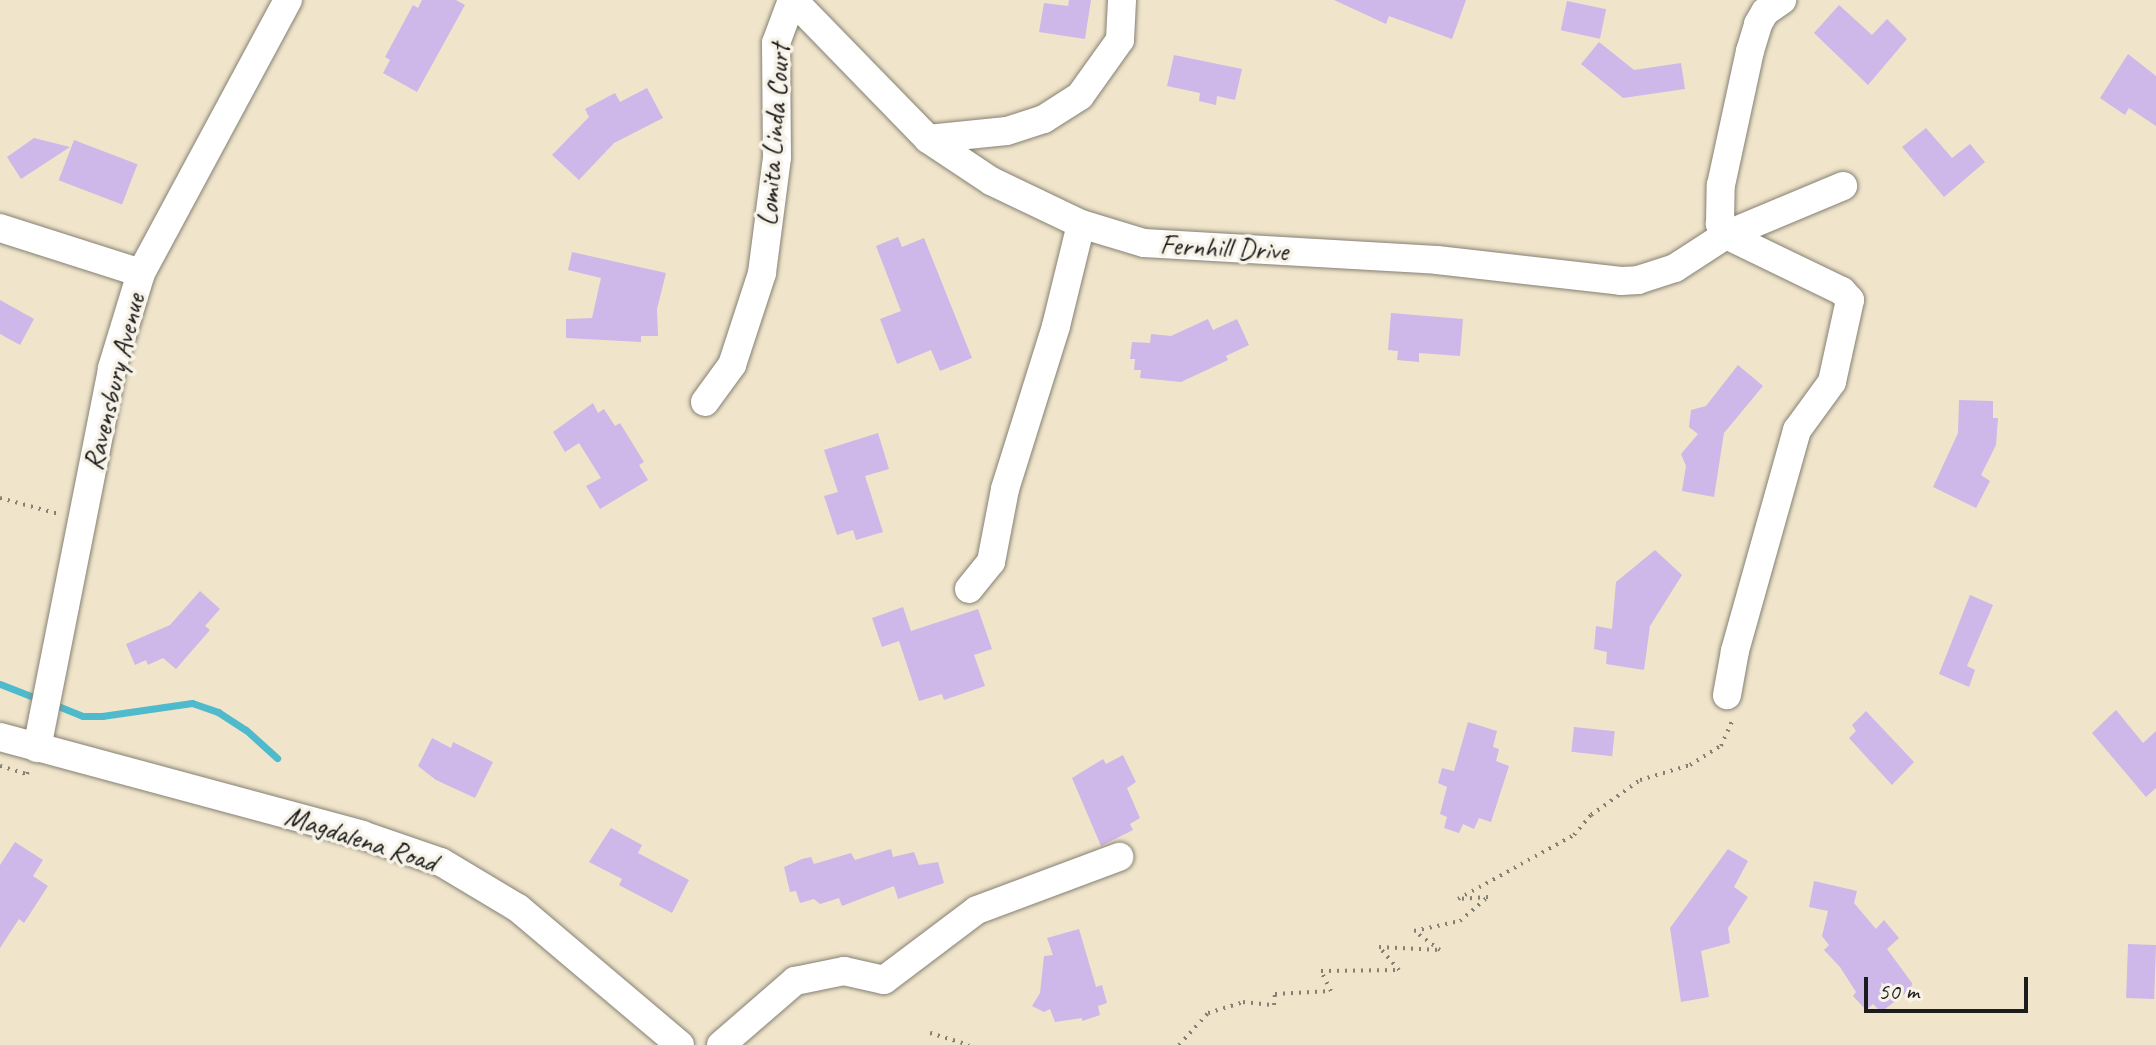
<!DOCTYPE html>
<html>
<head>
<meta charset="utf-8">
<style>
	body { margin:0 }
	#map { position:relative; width:2156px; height:1045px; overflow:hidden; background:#f0e5cb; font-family:Caveat,sans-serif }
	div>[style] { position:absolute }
	.stream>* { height:7px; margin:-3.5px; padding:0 3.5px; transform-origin:3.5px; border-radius:3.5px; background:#50bacd }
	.building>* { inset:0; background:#ceb7e9; transform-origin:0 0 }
	.path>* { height:4px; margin-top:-2px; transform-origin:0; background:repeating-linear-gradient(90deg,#868074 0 2px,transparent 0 8px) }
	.roads { filter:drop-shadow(0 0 2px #868074) drop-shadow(0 0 2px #868074) }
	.minor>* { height:28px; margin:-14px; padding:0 14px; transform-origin:14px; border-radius:14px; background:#fff }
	span { translate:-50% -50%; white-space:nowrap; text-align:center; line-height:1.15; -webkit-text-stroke:7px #f7f3e8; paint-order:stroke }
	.street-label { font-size:28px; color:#1c1c1c }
	.scale { position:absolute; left:1864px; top:977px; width:164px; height:36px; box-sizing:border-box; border:4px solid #1c1c1c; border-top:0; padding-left:10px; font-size:24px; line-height:28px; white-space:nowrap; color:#1c1c1c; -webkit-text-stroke:6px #f7f3e8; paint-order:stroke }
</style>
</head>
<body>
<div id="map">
	<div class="stream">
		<i style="left:0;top:684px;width:44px;rotate:21.3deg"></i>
		<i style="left:53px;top:704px;width:32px;rotate:22deg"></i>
		<i style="left:83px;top:716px;width:19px"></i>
		<i style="left:102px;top:716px;width:91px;rotate:-8.2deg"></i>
		<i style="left:192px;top:703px;width:28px;rotate:19deg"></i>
		<i style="left:218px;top:712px;width:33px;rotate:33deg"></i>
		<i style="left:246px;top:730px;width:42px;rotate:42.1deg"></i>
	</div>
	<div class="building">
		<i style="clip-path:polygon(422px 0,456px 0,465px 5px,417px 92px,383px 73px,390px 60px,385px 57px,413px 5px,418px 8px)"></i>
		<i style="clip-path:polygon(1069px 0,1091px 0,1085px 39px,1039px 32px,1044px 3px,1068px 6px)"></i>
		<i style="clip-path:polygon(1334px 0,1466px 0,1452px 39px,1389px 16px,1386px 24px)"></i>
		<i style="left:1567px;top:1px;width:40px;height:30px;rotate:12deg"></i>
		<i style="clip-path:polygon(1839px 5px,1872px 35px,1887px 19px,1907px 39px,1868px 85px,1814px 33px)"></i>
		<i style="clip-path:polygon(1599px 42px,1634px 70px,1681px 63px,1685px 89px,1623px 98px,1581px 64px)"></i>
		<i style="clip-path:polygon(2128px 54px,2156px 76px,2156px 126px,2129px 108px,2125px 115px,2100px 98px)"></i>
		<i style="clip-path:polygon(1174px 55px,1242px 69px,1235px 100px,1217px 96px,1216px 105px,1199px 101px,1200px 93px,1167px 86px)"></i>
		<i style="clip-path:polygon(647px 88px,663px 118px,614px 143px,579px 180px,552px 155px,589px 117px,585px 109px,615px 93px,620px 102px)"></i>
		<i style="clip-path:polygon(1926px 128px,1952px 158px,1970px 144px,1985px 162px,1944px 197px,1902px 147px)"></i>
		<i style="clip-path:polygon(34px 138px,70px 147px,21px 179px,7px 157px)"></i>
		<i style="left:74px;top:140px;width:68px;height:43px;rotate:21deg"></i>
		<i style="clip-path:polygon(898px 237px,902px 247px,924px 238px,972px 358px,940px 371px,931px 350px,897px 364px,880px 319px,901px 311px,876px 246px)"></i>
		<i style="clip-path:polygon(572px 252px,666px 273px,657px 309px,658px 336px,641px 336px,641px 342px,566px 338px,566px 319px,592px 318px,601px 278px,568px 270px)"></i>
		<i style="clip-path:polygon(0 300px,34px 319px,20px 345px,0 334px)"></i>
		<i style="clip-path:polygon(1391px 313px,1463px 319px,1460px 356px,1419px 353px,1419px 362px,1397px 360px,1398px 351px,1388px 350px)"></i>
		<i style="clip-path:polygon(1208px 319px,1213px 330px,1237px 319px,1249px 345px,1226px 356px,1228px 360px,1181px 382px,1140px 378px,1141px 370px,1134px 370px,1135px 359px,1130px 359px,1132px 342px,1150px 343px,1151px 334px,1171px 336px)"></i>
		<i style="clip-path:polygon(1738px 365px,1763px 386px,1724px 433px,1714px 497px,1682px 491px,1686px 466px,1681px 454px,1698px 434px,1689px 427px,1691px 410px,1706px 406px)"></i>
		<i style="clip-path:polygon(1959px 400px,1993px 401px,1993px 418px,1998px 418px,1996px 445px,1981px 475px,1990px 481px,1976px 508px,1933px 487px,1958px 433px)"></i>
		<i style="clip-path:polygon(593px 403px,598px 413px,604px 409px,615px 426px,620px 423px,644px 462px,639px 465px,648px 480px,600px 509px,586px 486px,601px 478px,579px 443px,565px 452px,553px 432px)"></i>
		<i style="clip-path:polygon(878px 433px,889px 469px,865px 476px,883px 532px,856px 540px,853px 530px,837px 535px,824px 496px,838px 492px,824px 450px)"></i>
		<i style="clip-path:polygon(1655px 550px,1682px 575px,1650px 626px,1644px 670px,1606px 664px,1607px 652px,1594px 649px,1596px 626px,1612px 629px,1616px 582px)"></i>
		<i style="clip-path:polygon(200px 591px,220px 609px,205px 626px,210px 630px,176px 669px,163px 658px,148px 665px,146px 660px,135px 665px,126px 644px,170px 625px)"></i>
		<i style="clip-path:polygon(1970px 595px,1993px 605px,1967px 666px,1975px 670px,1969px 687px,1939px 674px)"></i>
		<i style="clip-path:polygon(903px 607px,911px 631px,978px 609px,992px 649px,974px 655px,985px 686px,944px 700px,942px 694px,919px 701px,899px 641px,882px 647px,872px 618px)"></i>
		<i style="clip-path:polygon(2116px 710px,2143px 743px,2156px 731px,2156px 788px,2146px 797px,2092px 733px)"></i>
		<i style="clip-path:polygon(1866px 711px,1914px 762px,1892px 785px,1849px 738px,1856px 731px,1852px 725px)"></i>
		<i style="clip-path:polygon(1468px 722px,1497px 731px,1493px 747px,1499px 749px,1496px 761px,1509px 766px,1491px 822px,1479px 818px,1474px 829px,1463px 824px,1459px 833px,1444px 828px,1447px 817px,1440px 814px,1447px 787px,1438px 783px,1442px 768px,1454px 771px)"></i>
		<i style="left:1574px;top:727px;width:41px;height:25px;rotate:6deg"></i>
		<i style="clip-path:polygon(432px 738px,451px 748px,453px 742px,493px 762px,475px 798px,436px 780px,418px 766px)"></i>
		<i style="clip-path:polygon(1123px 755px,1136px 782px,1127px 788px,1140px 818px,1130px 824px,1133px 830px,1101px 846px,1072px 778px,1103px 759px,1106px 764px)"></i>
		<i style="clip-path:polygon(611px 828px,642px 845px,638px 853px,689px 880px,672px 913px,619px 885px,622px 879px,589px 862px)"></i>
		<i style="clip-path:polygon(15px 842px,43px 860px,33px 876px,48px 886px,24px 923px,19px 919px,0 948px,0 865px)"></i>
		<i style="clip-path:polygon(891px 849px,893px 857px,914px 852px,919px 865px,938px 862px,944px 883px,898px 899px,894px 886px,842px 906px,839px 898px,820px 904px,814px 899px,800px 903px,796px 891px,790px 892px,784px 867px,802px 859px,811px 857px,814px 864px,851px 853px,855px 860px)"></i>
		<i style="clip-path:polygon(1728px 849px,1748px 861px,1734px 887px,1748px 897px,1728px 928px,1730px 943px,1701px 951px,1709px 997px,1681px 1002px,1670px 928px)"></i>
		<i style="clip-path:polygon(1814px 881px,1857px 891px,1854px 903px,1876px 929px,1884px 920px,1899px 938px,1887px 949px,1912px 983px,1911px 989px,1881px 1012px,1873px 1004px,1866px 1010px,1853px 996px,1856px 992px,1840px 967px,1824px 950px,1829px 945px,1822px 936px,1828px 911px,1809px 907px)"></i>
		<i style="clip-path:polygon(1079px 929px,1096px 987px,1102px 985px,1107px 1003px,1098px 1006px,1100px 1015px,1082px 1021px,1082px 1018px,1055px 1022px,1050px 1009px,1044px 1012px,1032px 1006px,1040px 993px,1044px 956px,1053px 955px,1047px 938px)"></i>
		<i style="left:2128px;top:944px;width:28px;height:54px;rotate:2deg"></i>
	</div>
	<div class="path">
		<i style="left:0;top:498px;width:61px;rotate:15.2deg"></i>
		<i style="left:0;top:766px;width:28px;rotate:17deg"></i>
		<i style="left:27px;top:774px;width:5px;rotate:-68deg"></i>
		<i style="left:930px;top:1033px;width:41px;rotate:17.1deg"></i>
		<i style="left:1179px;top:1045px;width:43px;rotate:-47.8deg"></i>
		<i style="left:1208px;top:1013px;width:37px;rotate:-17deg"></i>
		<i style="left:1243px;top:1002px;width:31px;rotate:6deg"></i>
		<i style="left:1274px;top:1005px;width:11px;rotate:-85deg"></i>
		<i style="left:1275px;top:994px;width:56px;rotate:-3.1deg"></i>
		<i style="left:1331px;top:991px;width:22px;rotate:-117deg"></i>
		<i style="left:1321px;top:971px;width:78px;rotate:-0.7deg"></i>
		<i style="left:1399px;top:970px;width:30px;rotate:-131deg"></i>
		<i style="left:1379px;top:947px;width:61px;rotate:2.8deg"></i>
		<i style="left:1440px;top:950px;width:32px;rotate:-144deg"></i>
		<i style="left:1414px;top:931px;width:47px;rotate:-12.3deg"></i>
		<i style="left:1460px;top:921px;width:37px;rotate:-41deg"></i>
		<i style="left:1488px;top:897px;width:30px;rotate:176deg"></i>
		<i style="left:1458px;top:899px;width:132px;rotate:-28.9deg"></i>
		<i style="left:1574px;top:835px;width:26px;rotate:-50deg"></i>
		<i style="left:1591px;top:815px;width:60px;rotate:-35.5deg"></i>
		<i style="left:1640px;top:780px;width:52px;rotate:-16.7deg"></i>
		<i style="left:1690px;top:765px;width:36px;rotate:-32deg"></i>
		<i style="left:1721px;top:746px;width:30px;rotate:-66deg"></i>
	</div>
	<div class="roads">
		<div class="minor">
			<i style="left:793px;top:0;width:194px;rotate:45.8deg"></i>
			<i style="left:928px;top:139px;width:76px;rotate:33.7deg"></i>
			<i style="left:991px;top:181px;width:100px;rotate:25.5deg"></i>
			<i style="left:1081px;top:224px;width:66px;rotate:16.8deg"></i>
			<i style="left:1144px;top:243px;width:293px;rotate:3.3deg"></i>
			<i style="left:1437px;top:260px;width:185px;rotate:6.5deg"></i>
			<i style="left:1621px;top:281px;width:17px;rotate:-3deg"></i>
			<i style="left:1638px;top:280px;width:39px;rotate:-18deg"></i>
			<i style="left:1675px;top:268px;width:61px;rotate:-32.9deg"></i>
			<i style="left:1726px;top:235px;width:127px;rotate:-22.7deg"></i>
			<i style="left:928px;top:139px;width:79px;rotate:-5.8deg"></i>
			<i style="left:1007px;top:131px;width:39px;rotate:-18deg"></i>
			<i style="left:1044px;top:119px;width:43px;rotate:-32.6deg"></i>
			<i style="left:1080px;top:96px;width:69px;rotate:-54.5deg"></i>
			<i style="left:1120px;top:40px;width:40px;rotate:-87.1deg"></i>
			<i style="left:0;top:228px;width:148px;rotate:17.7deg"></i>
			<i style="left:1726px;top:235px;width:129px;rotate:25.8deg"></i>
			<i style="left:1842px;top:291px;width:12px;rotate:48deg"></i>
			<i style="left:1850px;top:300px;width:84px;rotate:102.4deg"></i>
			<i style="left:1832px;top:382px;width:59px;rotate:126.1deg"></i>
			<i style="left:1797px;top:430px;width:230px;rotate:105.7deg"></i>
			<i style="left:1735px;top:651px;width:45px;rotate:100.3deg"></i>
			<i style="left:1726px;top:235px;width:13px;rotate:-119deg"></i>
			<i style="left:1720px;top:224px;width:39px;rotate:-89deg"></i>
			<i style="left:1721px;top:185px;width:137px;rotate:-77.8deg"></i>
			<i style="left:1750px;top:51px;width:28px;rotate:-73deg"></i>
			<i style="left:1758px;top:24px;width:14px;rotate:-60deg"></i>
			<i style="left:1765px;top:12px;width:21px;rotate:-35deg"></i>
			<i style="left:705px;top:402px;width:46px;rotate:-53.9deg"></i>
			<i style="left:732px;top:365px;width:97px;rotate:-71.9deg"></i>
			<i style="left:762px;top:273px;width:117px;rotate:-82.6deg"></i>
			<i style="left:777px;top:157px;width:114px;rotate:-90.5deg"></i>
			<i style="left:776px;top:43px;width:46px;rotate:-69.6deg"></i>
			<i style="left:969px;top:589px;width:35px;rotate:-51deg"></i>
			<i style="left:991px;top:562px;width:74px;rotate:-79.1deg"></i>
			<i style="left:1005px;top:489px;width:171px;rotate:-72.6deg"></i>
			<i style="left:1056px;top:326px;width:105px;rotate:-76.2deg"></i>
			<i style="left:0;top:737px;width:375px;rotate:15.1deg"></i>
			<i style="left:362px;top:835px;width:83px;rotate:18.9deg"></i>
			<i style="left:441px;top:862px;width:90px;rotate:30.9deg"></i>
			<i style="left:518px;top:908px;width:212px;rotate:40.2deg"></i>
			<i style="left:37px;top:748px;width:387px;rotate:-78.8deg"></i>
			<i style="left:112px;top:368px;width:99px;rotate:-73deg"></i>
			<i style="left:141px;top:273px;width:310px;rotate:-61.7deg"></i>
			<i style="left:721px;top:1045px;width:98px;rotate:-40.9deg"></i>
			<i style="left:795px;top:981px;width:50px;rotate:-11.5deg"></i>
			<i style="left:844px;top:971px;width:41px;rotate:12.7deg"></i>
			<i style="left:884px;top:980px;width:116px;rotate:-37deg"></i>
			<i style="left:977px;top:910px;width:152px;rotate:-20.5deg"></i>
		</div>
	</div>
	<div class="street-label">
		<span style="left:774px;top:135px;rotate:-86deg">Lomita Linda Court</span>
		<span style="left:1224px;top:248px;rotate:3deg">Fernhill Drive</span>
		<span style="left:114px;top:382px;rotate:-76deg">Ravensbury Avenue</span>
		<span style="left:361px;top:839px;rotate:18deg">Magdalena Road</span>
	</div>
	<div class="scale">50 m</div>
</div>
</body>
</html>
